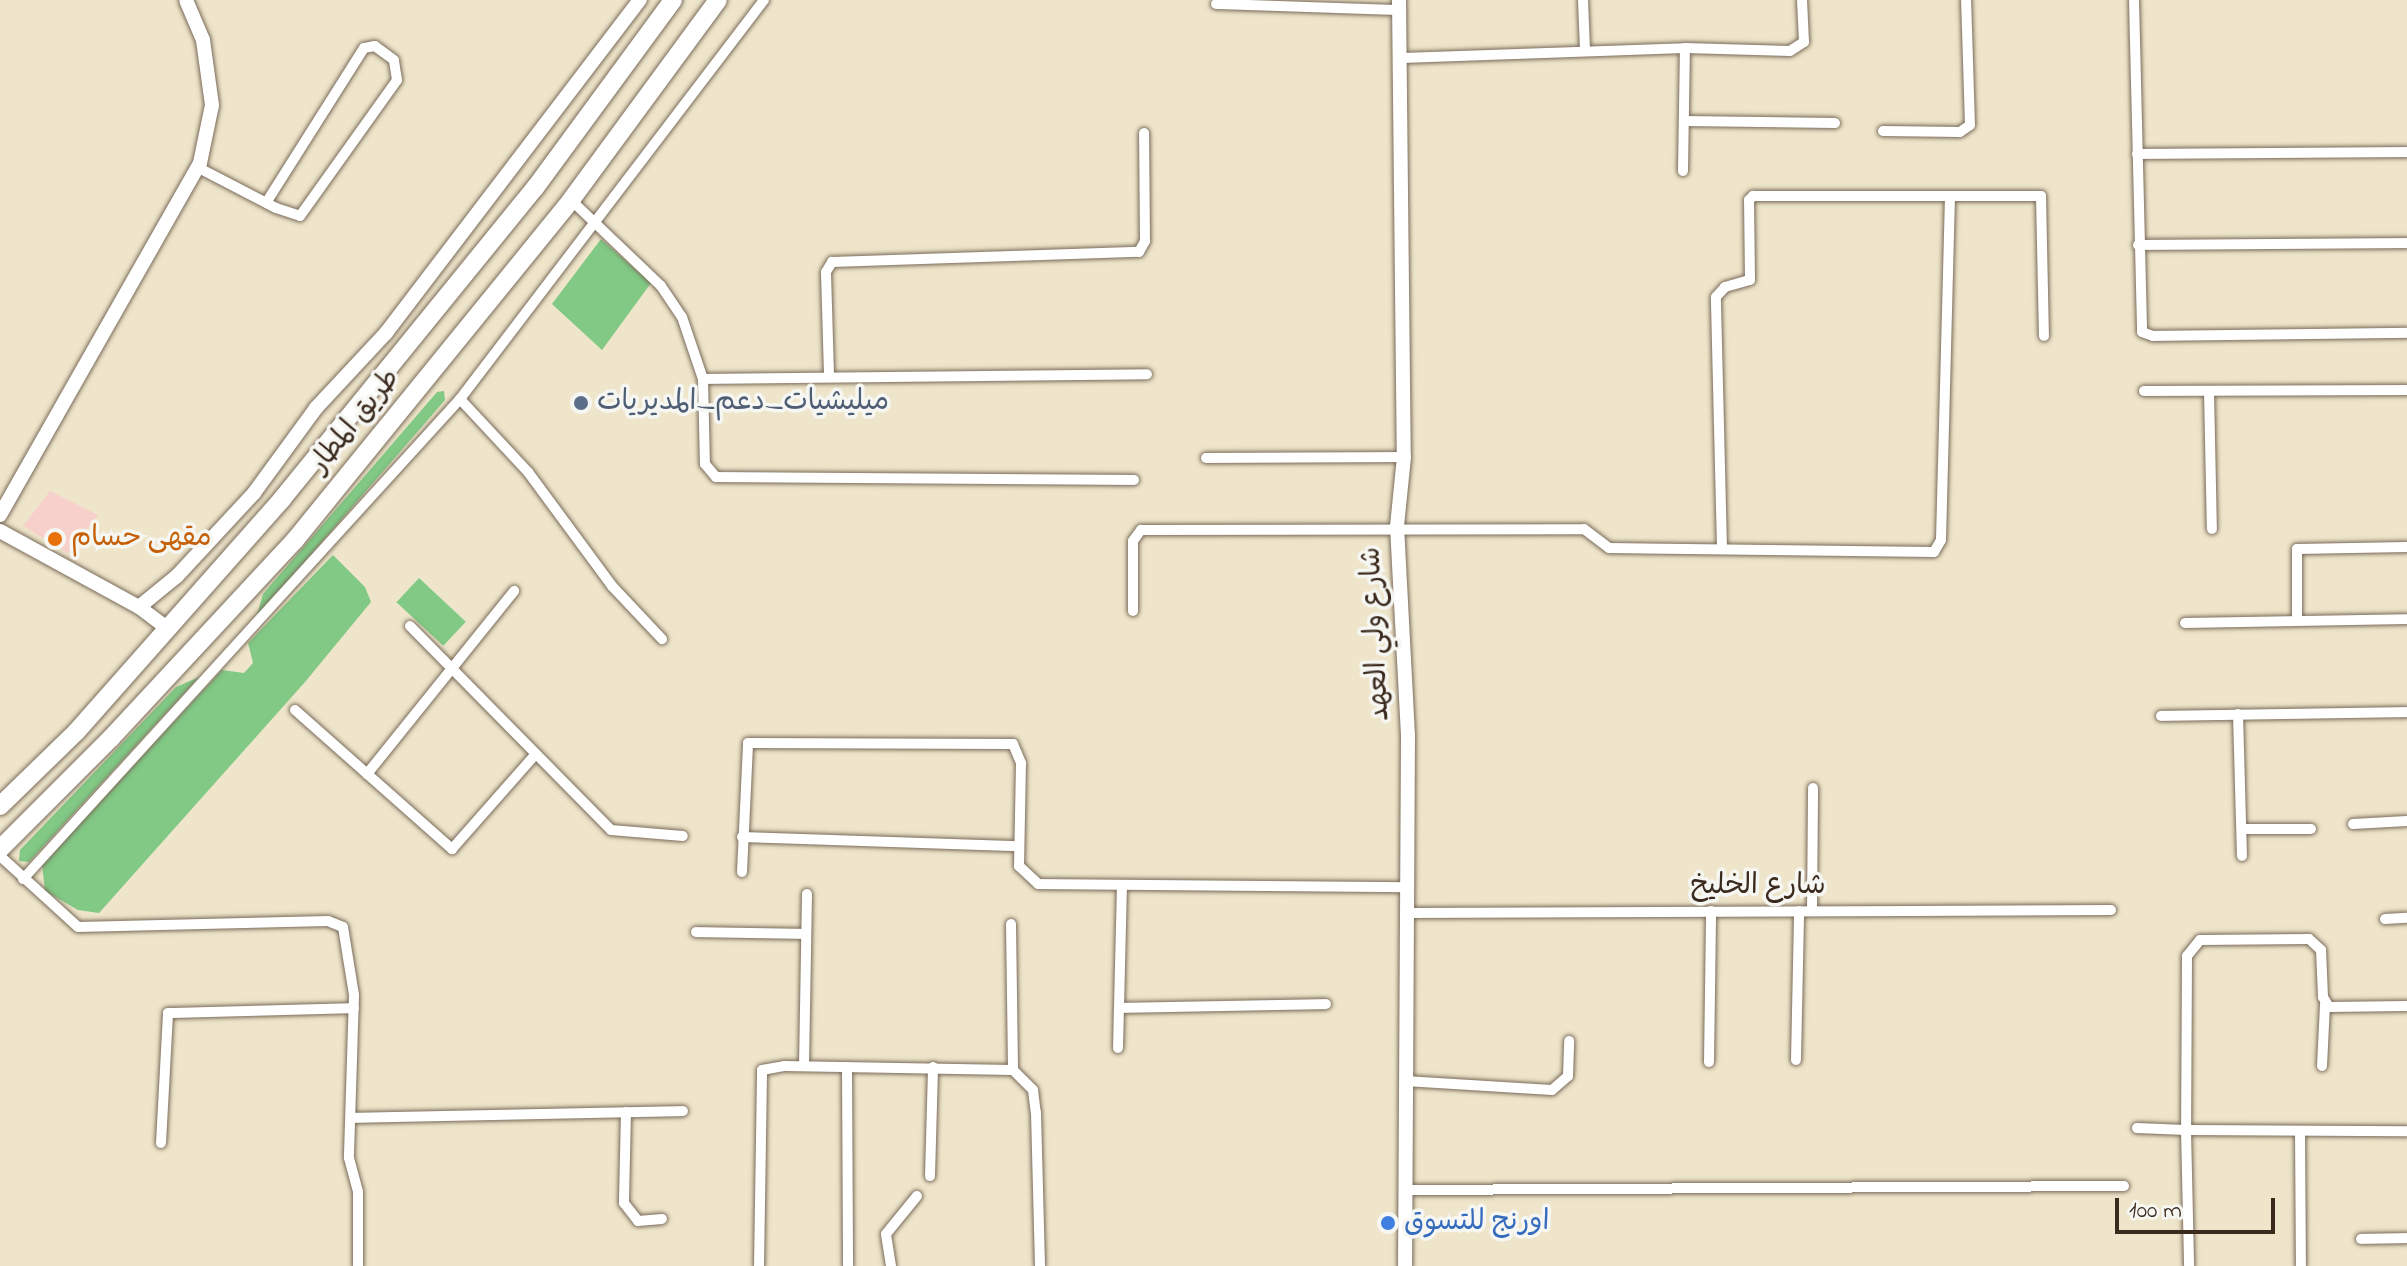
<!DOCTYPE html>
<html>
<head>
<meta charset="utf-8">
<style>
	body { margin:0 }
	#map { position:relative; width:2407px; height:1266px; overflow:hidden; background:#eee5ca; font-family:"Indie Flower","Playpen Sans Arabic",sans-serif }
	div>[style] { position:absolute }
	.built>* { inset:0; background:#f7d0cb }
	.green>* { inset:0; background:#81c985; transform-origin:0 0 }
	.roads { filter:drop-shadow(0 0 2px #7a6b5a) drop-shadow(0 0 2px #7a6b5a) }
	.minor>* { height:10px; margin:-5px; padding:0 5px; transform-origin:5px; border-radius:5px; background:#fff }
	.tertiary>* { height:14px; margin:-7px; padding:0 7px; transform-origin:7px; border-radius:7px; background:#fff }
	.secondary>* { height:14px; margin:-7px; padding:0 7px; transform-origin:7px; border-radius:7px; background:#fff }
	.trunk>* { height:18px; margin:-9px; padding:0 9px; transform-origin:9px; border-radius:9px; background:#fff }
	.dots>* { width:22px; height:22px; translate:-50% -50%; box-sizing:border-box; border:4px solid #f6f6f2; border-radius:50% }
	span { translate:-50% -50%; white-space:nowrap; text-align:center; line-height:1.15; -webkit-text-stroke:7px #f6f6f2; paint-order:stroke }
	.service-label { font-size:28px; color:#4e5e75 }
	.left { translate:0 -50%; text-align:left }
	.street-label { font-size:28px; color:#3b2a1e }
	.food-label { font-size:28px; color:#c56008 }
	.shop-label { font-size:28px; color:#366cbe }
	.scale { position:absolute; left:2115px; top:1198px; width:160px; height:36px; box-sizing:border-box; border:4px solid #3b2a1e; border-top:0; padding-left:10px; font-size:24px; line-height:28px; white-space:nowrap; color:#3b2a1e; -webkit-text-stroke:6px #f6f6f2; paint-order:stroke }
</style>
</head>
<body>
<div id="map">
	<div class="built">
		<i style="clip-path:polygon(50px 491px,98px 515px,68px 553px,23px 526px)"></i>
	</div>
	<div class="green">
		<i style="clip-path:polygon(601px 239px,651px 283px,602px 350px,552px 304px)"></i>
		<i style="clip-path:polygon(444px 391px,445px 400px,256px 618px,263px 594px,437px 392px)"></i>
		<i style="clip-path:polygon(333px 555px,365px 587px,371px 602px,305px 682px,99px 913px,78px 910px,45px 891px,42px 864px,222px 670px,244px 673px,253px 663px,248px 643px)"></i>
		<i style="left:419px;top:578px;width:64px;height:33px;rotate:43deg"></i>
		<i style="clip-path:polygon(199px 677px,29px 862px,19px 861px,20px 850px,176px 687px)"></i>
	</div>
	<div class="roads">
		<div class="minor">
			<i style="left:1583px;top:0;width:50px;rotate:87.7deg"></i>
			<i style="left:2134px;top:0;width:332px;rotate:88.6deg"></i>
			<i style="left:2142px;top:332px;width:12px;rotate:20deg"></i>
			<i style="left:2153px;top:336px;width:254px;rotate:-0.7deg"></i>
			<i style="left:1216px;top:4px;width:183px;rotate:1.9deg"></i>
			<i style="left:1402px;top:58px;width:283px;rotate:-2deg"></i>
			<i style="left:1685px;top:48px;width:105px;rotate:1.6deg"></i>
			<i style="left:1790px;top:51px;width:17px;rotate:-33deg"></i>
			<i style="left:1804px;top:42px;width:42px;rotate:-92.7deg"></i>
			<i style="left:1685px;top:121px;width:150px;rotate:0.8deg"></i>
			<i style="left:1883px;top:131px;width:77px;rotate:0.7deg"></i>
			<i style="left:1960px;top:132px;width:12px;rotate:-35deg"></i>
			<i style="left:1970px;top:125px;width:125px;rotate:-91.8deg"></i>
			<i style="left:2137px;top:154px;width:270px;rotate:-0.4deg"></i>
			<i style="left:197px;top:167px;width:89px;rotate:27.4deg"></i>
			<i style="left:276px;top:208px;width:25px;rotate:18deg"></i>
			<i style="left:300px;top:216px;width:167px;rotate:-54.5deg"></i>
			<i style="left:397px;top:80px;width:20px;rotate:-99deg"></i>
			<i style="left:394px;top:60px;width:24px;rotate:-144deg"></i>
			<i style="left:375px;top:46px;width:11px;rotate:170deg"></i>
			<i style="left:364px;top:48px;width:183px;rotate:122.3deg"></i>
			<i style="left:1683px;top:171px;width:123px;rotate:-89.1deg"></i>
			<i style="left:571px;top:200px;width:124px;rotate:43.7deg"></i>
			<i style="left:661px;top:286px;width:37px;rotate:56deg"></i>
			<i style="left:682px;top:317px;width:65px;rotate:71.3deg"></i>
			<i style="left:703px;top:379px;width:85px;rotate:88.7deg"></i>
			<i style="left:705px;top:464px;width:17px;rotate:50deg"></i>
			<i style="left:716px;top:477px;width:418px;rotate:0.4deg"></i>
			<i style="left:2138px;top:245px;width:269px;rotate:-0.4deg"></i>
			<i style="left:829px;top:374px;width:102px;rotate:-91.7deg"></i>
			<i style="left:826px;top:272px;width:12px;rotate:-59deg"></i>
			<i style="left:832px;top:262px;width:307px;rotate:-1.9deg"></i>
			<i style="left:1139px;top:252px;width:13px;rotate:-61deg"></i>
			<i style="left:1145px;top:241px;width:108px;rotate:-90.5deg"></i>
			<i style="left:703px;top:379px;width:444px;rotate:-0.6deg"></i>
			<i style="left:2144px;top:391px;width:263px;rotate:-0.2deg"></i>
			<i style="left:2209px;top:391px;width:138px;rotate:88.8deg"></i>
			<i style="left:460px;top:399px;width:100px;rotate:47deg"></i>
			<i style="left:528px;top:472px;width:142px;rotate:53.6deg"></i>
			<i style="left:612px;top:586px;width:73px;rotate:46.7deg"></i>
			<i style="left:1206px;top:458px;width:198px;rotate:-0.3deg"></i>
			<i style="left:1722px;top:549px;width:252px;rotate:-91.4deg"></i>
			<i style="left:1716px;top:297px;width:13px;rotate:-48deg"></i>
			<i style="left:1725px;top:287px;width:26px;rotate:-16deg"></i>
			<i style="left:1750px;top:280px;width:80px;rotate:-90.7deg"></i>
			<i style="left:1749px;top:200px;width:6px;rotate:-45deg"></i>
			<i style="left:1753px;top:196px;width:288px"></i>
			<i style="left:2041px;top:196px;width:140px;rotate:88.8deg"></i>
			<i style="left:1133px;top:611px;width:70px;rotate:-90deg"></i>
			<i style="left:1133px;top:541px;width:14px;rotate:-54deg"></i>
			<i style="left:1141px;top:530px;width:443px;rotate:-0.1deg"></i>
			<i style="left:1584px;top:529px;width:31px;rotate:37deg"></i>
			<i style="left:1609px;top:548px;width:325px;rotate:0.7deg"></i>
			<i style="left:1934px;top:552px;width:14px;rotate:-60deg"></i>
			<i style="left:1941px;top:540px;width:343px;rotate:-88.5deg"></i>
			<i style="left:2297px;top:621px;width:72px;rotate:-90deg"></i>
			<i style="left:2297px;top:549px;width:110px;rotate:-1deg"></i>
			<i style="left:2185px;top:623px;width:222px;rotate:-1deg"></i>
			<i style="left:410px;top:626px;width:286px;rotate:45.4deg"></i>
			<i style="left:611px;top:830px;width:72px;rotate:4.8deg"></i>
			<i style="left:295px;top:710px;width:210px;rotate:41.5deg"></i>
			<i style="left:452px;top:849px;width:125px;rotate:-48.6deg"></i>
			<i style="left:2238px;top:714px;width:142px;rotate:88.4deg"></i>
			<i style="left:2161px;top:716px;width:246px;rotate:-0.9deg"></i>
			<i style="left:367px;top:774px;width:235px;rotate:-51.2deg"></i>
			<i style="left:2353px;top:824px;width:54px;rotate:-3.2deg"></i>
			<i style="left:2242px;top:829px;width:69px"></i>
			<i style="left:742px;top:837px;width:277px;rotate:1.9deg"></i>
			<i style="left:0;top:856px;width:105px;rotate:42.3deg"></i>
			<i style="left:78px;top:927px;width:250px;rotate:-1.4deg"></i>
			<i style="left:328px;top:921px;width:16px;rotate:22deg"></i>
			<i style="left:343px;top:927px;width:69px;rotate:80.8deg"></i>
			<i style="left:354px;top:995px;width:163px;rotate:91.8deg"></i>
			<i style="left:349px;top:1158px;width:35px;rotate:75deg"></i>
			<i style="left:358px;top:1192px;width:74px;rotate:90deg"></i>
			<i style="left:742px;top:872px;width:129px;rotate:-87.3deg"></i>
			<i style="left:748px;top:743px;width:265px;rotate:0.2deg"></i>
			<i style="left:1013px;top:744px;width:21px;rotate:67deg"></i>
			<i style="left:1021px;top:763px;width:103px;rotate:91.1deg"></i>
			<i style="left:1019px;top:866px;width:26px;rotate:43deg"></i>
			<i style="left:1038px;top:884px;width:368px;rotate:0.5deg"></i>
			<i style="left:23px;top:879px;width:649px;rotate:-47.68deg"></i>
			<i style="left:460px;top:399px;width:502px;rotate:-52.7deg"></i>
			<i style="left:1812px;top:911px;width:123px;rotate:-89.5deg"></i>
			<i style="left:1406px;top:913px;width:705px;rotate:-0.24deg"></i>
			<i style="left:2385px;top:919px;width:22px;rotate:-3deg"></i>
			<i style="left:1011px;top:924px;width:146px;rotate:89.2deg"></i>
			<i style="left:696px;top:932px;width:110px;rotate:1deg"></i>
			<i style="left:2407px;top:1006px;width:78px;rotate:179.3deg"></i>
			<i style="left:2329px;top:1007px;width:12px;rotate:-121deg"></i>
			<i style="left:2323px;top:997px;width:47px;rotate:-92.4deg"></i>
			<i style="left:2321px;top:950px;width:16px;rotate:-137deg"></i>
			<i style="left:2309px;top:939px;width:109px;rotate:179.5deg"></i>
			<i style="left:2200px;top:940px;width:21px;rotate:129deg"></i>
			<i style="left:2187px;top:956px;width:174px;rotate:90.3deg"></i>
			<i style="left:2186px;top:1130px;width:221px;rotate:0.3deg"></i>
			<i style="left:1121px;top:1008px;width:205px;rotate:-1.1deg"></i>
			<i style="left:1118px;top:1048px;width:160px;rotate:-88.6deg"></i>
			<i style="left:1796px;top:1060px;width:149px;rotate:-88.8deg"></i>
			<i style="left:1709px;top:1062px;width:151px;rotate:-89.2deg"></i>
			<i style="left:804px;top:1066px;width:172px;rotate:-89deg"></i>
			<i style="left:2322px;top:1066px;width:62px;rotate:-87.2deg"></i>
			<i style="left:847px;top:1067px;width:199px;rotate:89.7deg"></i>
			<i style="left:1405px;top:1081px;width:147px;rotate:3.5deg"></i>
			<i style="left:1552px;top:1090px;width:21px;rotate:-41deg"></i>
			<i style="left:1568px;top:1076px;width:35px;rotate:-88deg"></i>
			<i style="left:626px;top:1112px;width:91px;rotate:91.3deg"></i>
			<i style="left:624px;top:1203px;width:23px;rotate:52deg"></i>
			<i style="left:638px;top:1221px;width:24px;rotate:-5deg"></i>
			<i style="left:351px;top:1118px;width:332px;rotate:-1.2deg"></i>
			<i style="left:2137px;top:1128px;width:49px;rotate:2.3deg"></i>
			<i style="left:2186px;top:1130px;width:136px;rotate:88.7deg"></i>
			<i style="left:2300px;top:1131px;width:135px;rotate:89.6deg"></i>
			<i style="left:161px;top:1143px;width:130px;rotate:-86.9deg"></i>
			<i style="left:168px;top:1013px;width:186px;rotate:-1.5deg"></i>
			<i style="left:930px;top:1176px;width:109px;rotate:-88.4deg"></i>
			<i style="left:1405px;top:1190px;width:719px;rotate:-0.32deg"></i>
			<i style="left:2361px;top:1239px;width:46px;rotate:-1.2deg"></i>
			<i style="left:759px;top:1266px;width:196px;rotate:-89.1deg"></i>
			<i style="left:762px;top:1070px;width:22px;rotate:-10deg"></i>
			<i style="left:784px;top:1066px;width:229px;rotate:1deg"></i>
			<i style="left:1013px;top:1070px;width:28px;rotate:45deg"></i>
			<i style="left:1033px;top:1090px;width:23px;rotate:83deg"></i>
			<i style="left:1036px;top:1113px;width:153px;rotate:88.5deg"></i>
			<i style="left:891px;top:1266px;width:32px;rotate:-99deg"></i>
			<i style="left:886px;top:1234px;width:49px;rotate:-50.8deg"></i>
		</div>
		<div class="tertiary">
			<i style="left:0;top:515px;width:405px;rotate:-60.4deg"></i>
			<i style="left:200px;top:163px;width:59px;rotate:-78.3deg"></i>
			<i style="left:212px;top:105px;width:66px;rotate:-97.9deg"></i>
			<i style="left:203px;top:40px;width:43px;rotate:-113deg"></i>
			<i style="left:0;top:531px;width:158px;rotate:28.7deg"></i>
			<i style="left:139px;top:607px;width:36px;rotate:37deg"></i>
			<i style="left:139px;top:607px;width:49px;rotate:-39.2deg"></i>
			<i style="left:177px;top:576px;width:113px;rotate:-47.1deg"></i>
			<i style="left:254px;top:493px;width:105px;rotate:-53.9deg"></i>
			<i style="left:316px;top:408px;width:103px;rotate:-47deg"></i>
			<i style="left:386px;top:333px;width:419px;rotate:-52.7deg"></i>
		</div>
		<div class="secondary">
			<i style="left:1399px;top:0;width:457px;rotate:89.4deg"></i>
			<i style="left:1404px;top:457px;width:69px;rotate:95.8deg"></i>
			<i style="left:1397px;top:526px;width:209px;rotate:87deg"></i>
			<i style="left:1408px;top:735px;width:531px;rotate:90.32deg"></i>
		</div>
		<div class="trunk">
			<i style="left:0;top:806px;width:107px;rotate:-44.2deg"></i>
			<i style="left:77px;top:731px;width:310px;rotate:-48.5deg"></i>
			<i style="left:282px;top:499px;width:401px;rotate:-50.9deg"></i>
			<i style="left:535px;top:188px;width:233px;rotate:-53.7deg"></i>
			<i style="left:0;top:849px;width:157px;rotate:-45deg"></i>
			<i style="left:111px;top:738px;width:270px;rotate:-47.1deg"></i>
			<i style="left:295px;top:540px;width:438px;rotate:-50.9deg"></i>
			<i style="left:571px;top:200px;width:248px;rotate:-53.7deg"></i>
		</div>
	</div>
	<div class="dots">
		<i style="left:581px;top:403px;background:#5c6f8a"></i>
		<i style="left:55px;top:539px;background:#e8710a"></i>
		<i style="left:1388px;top:1223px;background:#3f7fe0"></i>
	</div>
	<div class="service-label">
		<span class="left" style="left:597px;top:403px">ميليشيات_دعم_المديريات</span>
	</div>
	<div class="street-label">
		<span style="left:356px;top:422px;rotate:-51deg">طريق المطار</span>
		<span style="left:1377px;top:634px;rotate:-93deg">شارع ولي العهد</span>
		<span style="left:1758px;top:887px">شارع الخليخ</span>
	</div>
	<div class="food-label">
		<span class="left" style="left:71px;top:539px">مقهى حسام</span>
	</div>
	<div class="shop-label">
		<span class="left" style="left:1404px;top:1223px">اورنج للتسوق</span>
	</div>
	<div class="scale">100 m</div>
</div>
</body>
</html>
